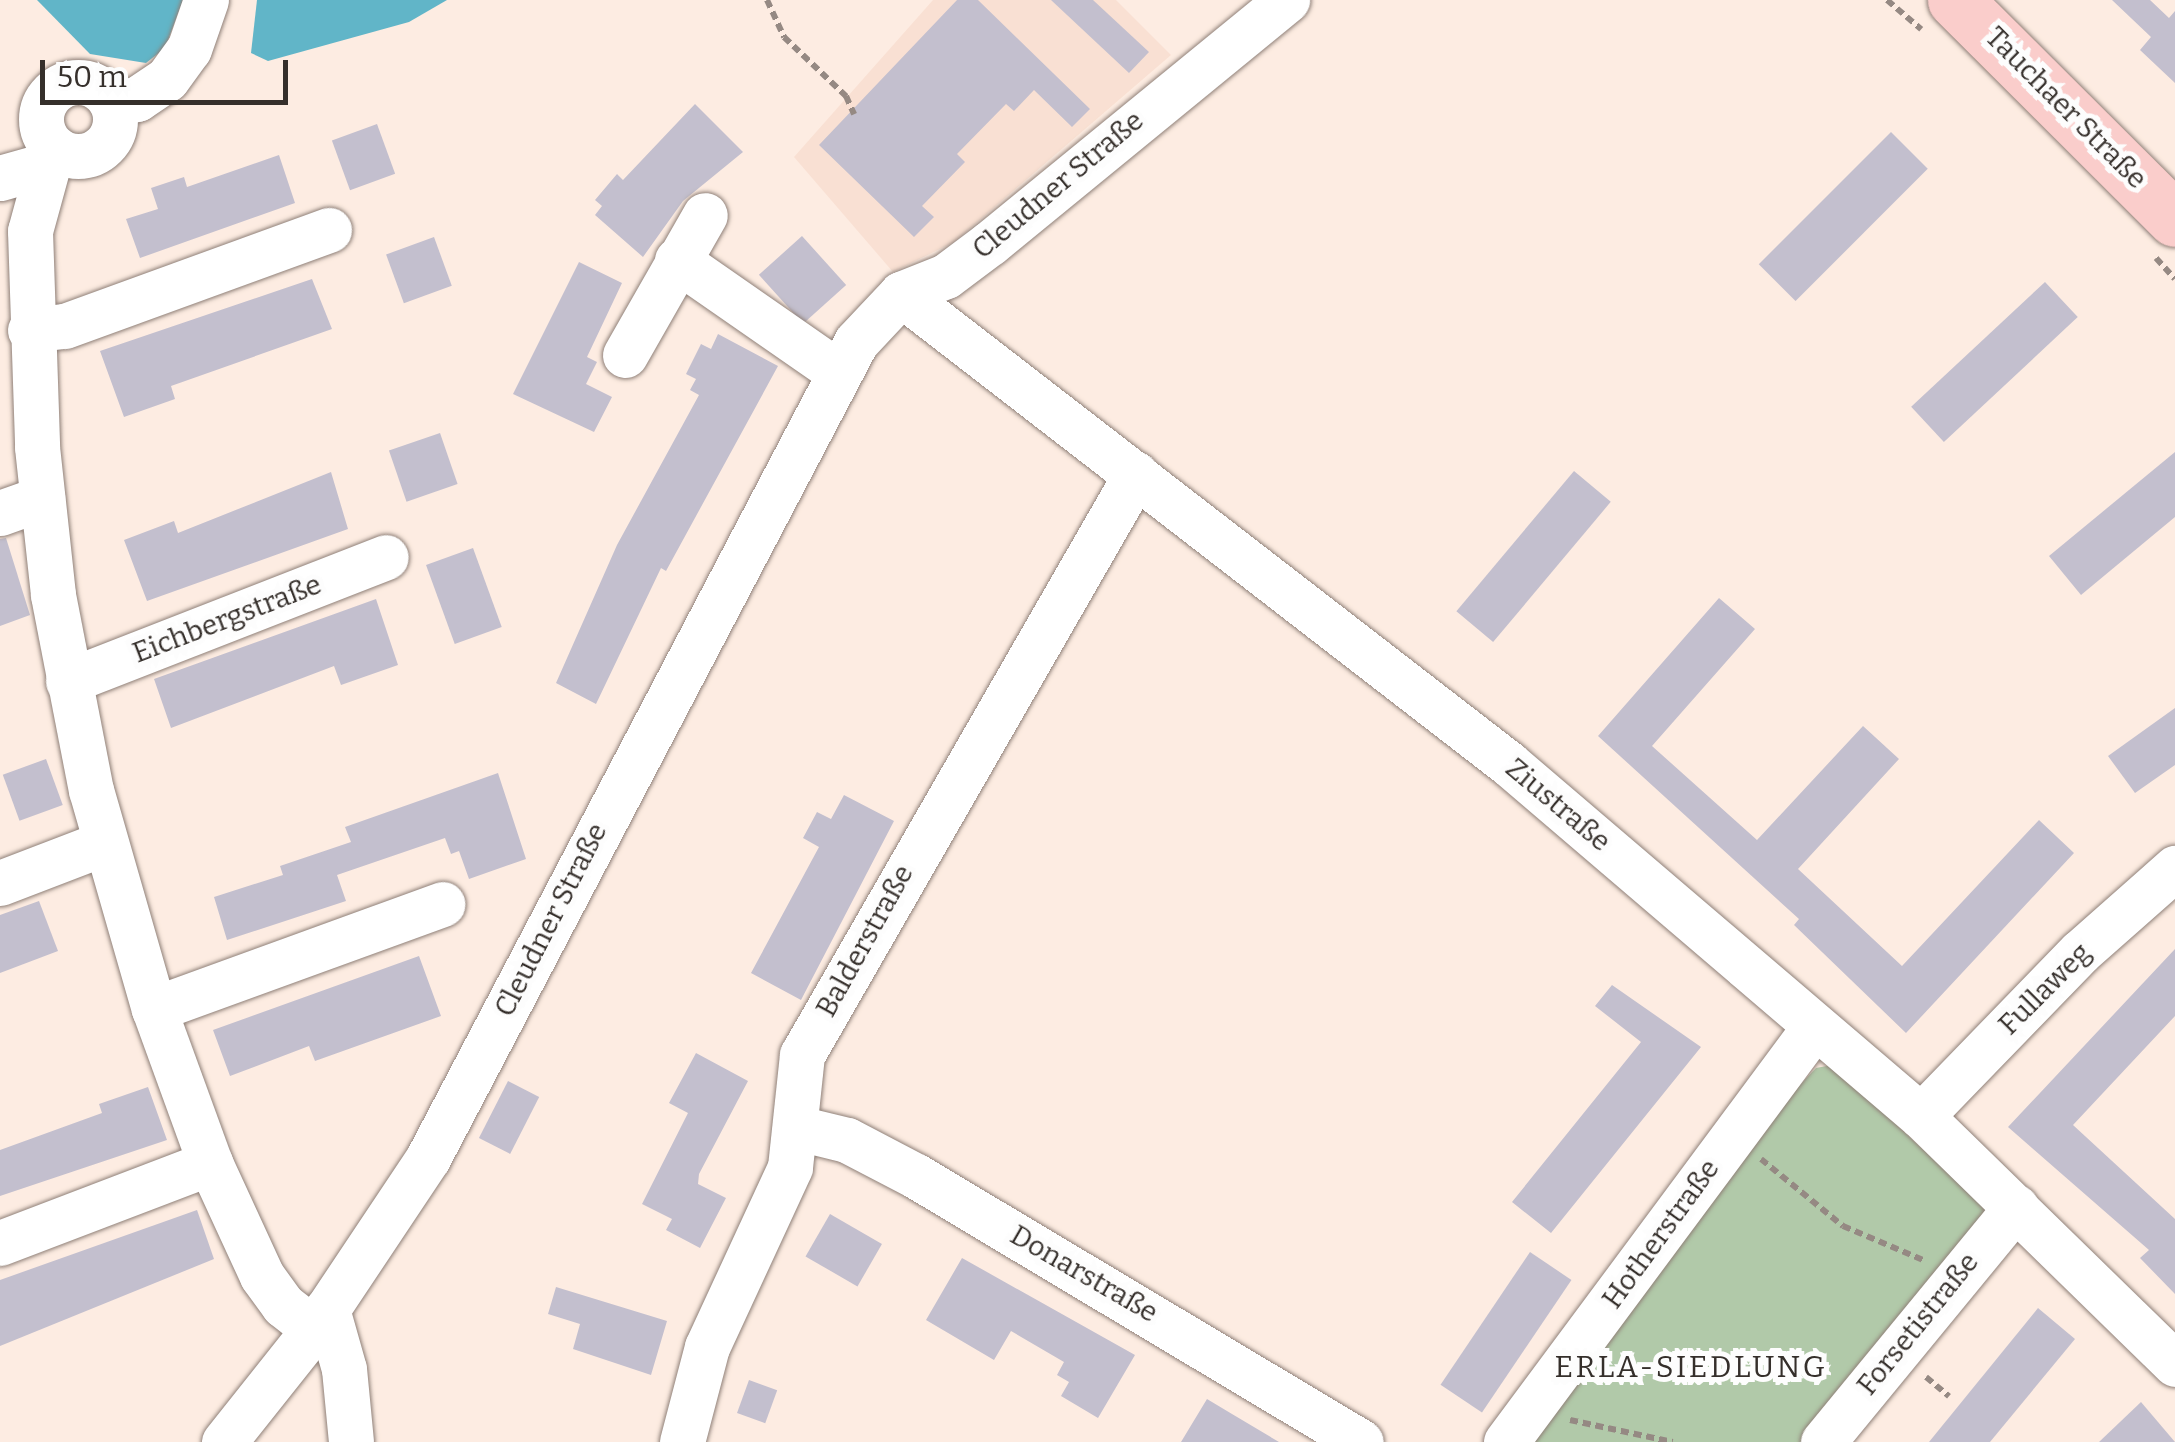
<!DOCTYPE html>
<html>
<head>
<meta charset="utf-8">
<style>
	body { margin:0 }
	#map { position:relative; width:2175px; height:1442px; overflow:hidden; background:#fdece2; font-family:Bitter,serif }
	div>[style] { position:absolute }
	.built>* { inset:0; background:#f9e0d3 }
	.green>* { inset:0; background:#b1c9a9 }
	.water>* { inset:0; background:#61b5c8 }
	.building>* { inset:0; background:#c3bfce; transform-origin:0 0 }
	.path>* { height:6px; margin-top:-3px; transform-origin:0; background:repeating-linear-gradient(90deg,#958983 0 8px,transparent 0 13px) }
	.roads { filter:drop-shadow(0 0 2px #8f8078) drop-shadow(0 0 2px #8f8078) }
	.minor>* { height:45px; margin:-22.5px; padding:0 22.5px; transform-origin:22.5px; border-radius:22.5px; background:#fff }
	.minor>.ring { margin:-22.5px; padding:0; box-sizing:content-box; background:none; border:45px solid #fff; border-radius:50% }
	.major>* { height:55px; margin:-27.5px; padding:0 27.5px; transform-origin:27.5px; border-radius:27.5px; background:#facdcb }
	span { translate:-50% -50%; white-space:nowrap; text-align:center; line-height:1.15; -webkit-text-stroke:10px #fdfdfd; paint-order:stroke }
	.street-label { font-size:28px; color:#352f2b }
	.neighbourhood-label { font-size:30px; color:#352f2b; letter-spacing:2.5px }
	.scale { position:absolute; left:40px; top:60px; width:248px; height:45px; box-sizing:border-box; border:5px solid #352f2b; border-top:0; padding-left:12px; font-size:30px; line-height:35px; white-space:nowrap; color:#352f2b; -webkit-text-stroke:8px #fdfdfd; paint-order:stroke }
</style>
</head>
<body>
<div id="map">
	<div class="built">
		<i style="clip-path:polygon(933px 0,1116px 0,1171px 55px,954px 242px,893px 272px,794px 157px)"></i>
	</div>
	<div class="green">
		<i style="clip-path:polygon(1832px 1065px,1985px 1207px,1985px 1217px,1803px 1442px,1528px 1442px,1798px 1087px,1816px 1068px)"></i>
	</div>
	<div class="water">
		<i style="clip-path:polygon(37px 0,183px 0,165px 48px,146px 63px,90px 54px)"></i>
		<i style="clip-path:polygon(257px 0,447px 0,409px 22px,268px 61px,251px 53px)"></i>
	</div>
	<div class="building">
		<i style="clip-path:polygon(957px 0,978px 0,1090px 109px,1072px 127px,1034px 90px,1014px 111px,1006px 104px,957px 154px,965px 162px,922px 206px,934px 217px,914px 237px,819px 145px)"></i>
		<i style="clip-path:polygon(1051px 0,1093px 0,1149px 52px,1129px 73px)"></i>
		<i style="clip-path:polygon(2112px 0,2150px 0,2169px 18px,2175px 11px,2175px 83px,2140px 50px,2151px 37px)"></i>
		<i style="clip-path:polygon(695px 104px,743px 152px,683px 201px,643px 257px,595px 215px,602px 206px,595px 200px,617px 174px,623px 180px)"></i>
		<i style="left:377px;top:124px;width:53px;height:48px;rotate:70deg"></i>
		<i style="left:1891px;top:132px;width:52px;height:187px;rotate:45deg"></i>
		<i style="clip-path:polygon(279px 155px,295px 203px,140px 258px,126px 219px,158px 209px,151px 188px,184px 177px,187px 187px)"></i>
		<i style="left:802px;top:236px;width:66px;height:58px;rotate:48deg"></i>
		<i style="left:434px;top:237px;width:52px;height:51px;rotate:70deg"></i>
		<i style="clip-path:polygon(579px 262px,622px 283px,587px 357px,597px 362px,586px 384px,612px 397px,594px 432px,513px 394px)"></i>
		<i style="clip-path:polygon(312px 279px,332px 329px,171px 386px,175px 399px,124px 417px,100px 351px)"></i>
		<i style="left:2045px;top:282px;width:48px;height:183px;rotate:47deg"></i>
		<i style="clip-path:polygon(718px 334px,778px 366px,666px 571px,661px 568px,596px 704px,556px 683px,617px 545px,699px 395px,690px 390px,696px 379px,686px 374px,701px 344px,711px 349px)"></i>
		<i style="left:440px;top:433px;width:54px;height:54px;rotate:71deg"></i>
		<i style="clip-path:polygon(2175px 452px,2175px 517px,2081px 595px,2049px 556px)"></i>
		<i style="left:1574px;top:471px;width:48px;height:183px;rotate:40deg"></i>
		<i style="clip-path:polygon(331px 472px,348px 529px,147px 601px,124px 540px,174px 521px,178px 533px)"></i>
		<i style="clip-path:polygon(6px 538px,30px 615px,0 626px,0 539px)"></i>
		<i style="left:473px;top:548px;width:84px;height:50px;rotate:70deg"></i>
		<i style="clip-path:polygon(1719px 598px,1755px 629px,1652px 746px,1757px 840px,1863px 726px,1899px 759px,1798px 869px,1902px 966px,2039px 820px,2074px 853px,1906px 1033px,1794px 925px,1799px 919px,1598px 736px)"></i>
		<i style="clip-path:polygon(376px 599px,398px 665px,341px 685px,334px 666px,171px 728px,154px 679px)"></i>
		<i style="clip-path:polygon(2175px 708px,2175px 765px,2135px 793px,2108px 756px)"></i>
		<i style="left:46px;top:759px;width:49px;height:46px;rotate:70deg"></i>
		<i style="clip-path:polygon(498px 773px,526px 859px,469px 879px,459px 851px,451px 854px,445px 838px,337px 875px,346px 901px,227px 940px,214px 897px,283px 875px,280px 866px,351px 842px,345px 827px)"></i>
		<i style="clip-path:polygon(844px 795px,894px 821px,801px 1000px,751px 973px,819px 847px,803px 838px,817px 812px,831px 819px)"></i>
		<i style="clip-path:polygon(39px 901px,58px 951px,0 973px,0 915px)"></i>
		<i style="clip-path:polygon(2175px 949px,2175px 1016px,2073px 1125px,2175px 1219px,2175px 1294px,2140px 1258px,2149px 1250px,2008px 1127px)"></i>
		<i style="clip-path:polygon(419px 956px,441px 1016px,315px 1061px,309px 1046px,230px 1076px,213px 1030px)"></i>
		<i style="clip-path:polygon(1612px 985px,1701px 1047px,1551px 1233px,1512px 1202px,1641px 1042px,1595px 1006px)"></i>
		<i style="clip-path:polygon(696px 1053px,748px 1081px,699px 1174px,698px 1184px,726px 1198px,700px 1248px,666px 1230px,672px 1219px,642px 1204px,688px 1113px,669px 1103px)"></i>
		<i style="left:508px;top:1081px;width:35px;height:64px;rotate:27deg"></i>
		<i style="clip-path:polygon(148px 1087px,167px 1140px,0 1196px,0 1150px,102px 1113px,99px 1104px)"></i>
		<i style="clip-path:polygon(197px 1210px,214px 1259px,0 1346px,0 1280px)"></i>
		<i style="left:830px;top:1214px;width:60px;height:49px;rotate:30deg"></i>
		<i style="left:1530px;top:1252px;width:50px;height:160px;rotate:34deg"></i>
		<i style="clip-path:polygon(962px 1258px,1135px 1355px,1098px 1418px,1061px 1396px,1069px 1382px,1057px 1375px,1064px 1362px,1011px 1331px,994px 1360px,926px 1320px)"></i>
		<i style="clip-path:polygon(556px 1287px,667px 1321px,651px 1375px,573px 1349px,580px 1324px,548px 1314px)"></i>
		<i style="clip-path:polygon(2038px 1308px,2075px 1339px,1990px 1442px,1929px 1442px)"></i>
		<i style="left:749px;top:1380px;width:30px;height:35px;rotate:20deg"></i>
		<i style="clip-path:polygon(1207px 1399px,1232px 1414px,1279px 1442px,1181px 1442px)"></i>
		<i style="clip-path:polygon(2141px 1402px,2175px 1442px,2099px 1442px)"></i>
	</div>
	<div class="path">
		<i style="left:767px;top:0;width:41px;rotate:65.3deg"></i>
		<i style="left:784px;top:37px;width:86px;rotate:43.6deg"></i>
		<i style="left:846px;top:96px;width:20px;rotate:66deg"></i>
		<i style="left:1887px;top:0;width:45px;rotate:40.5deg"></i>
		<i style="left:2156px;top:258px;width:28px;rotate:48deg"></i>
		<i style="left:1761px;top:1159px;width:106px;rotate:39.3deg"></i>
		<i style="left:1843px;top:1226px;width:87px;rotate:23deg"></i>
		<i style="left:1926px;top:1377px;width:30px;rotate:40deg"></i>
		<i style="left:1570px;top:1420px;width:105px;rotate:12.1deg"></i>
	</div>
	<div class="roads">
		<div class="minor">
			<i class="ring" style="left:41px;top:82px;width:29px;height:29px"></i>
			<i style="left:113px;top:104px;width:25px;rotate:-12deg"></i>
			<i style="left:137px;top:99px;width:36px;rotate:-34deg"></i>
			<i style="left:167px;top:79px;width:37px;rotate:-54deg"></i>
			<i style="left:189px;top:49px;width:52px;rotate:-70.9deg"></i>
			<i style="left:53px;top:147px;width:87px;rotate:105.3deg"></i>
			<i style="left:30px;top:231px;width:216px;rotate:88.1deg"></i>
			<i style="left:37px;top:447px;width:149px;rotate:83.8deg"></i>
			<i style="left:53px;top:595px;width:199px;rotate:79deg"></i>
			<i style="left:91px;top:790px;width:228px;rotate:74deg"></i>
			<i style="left:154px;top:1009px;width:164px;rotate:70deg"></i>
			<i style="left:210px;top:1163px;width:124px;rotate:65.3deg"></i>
			<i style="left:262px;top:1276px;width:36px;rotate:54deg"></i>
			<i style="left:283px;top:1305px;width:39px;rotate:38deg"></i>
			<i style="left:0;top:178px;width:51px;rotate:-15.9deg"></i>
			<i style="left:677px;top:260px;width:196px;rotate:34.8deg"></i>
			<i style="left:901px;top:294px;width:768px;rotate:37.7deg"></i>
			<i style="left:1509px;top:764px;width:542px;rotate:40.51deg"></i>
			<i style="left:1921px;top:1116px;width:355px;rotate:44.3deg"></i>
			<i style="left:30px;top:330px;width:35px;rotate:-7deg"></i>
			<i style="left:65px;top:326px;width:281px;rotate:-20deg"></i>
			<i style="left:625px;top:355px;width:161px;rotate:-60.3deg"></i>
			<i style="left:0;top:513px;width:45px;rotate:-19.7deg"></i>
			<i style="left:68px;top:681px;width:341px;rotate:-21.3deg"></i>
			<i style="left:0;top:883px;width:111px;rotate:-21deg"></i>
			<i style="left:154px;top:1009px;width:307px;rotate:-20deg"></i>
			<i style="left:1921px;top:1116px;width:228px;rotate:-45.9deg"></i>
			<i style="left:2080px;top:952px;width:127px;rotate:-41.5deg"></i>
			<i style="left:798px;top:1128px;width:50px;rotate:13.8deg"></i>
			<i style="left:847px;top:1140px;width:78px;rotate:27.6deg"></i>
			<i style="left:916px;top:1176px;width:518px;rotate:30.87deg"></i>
			<i style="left:0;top:1243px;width:225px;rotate:-20.9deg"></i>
			<i style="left:327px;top:1309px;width:62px;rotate:74.2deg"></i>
			<i style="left:344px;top:1369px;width:73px;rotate:84.5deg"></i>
			<i style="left:224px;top:1442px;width:144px;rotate:-51.5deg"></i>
			<i style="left:314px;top:1329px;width:206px;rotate:-56.3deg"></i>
			<i style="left:428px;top:1158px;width:921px;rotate:-62.32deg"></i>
			<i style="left:856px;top:342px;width:66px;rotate:-46.8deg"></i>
			<i style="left:901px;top:294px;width:48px;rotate:-21.8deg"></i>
			<i style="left:946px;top:276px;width:55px;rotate:-36.9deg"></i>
			<i style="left:990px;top:243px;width:384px;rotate:-39.3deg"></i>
			<i style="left:682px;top:1442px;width:98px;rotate:-75.3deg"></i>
			<i style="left:707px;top:1347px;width:198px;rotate:-65.2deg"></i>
			<i style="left:790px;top:1167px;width:113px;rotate:-83.9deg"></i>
			<i style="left:802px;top:1055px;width:670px;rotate:-60.11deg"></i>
			<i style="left:1506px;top:1442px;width:518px;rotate:-53.4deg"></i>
			<i style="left:1823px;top:1442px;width:304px;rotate:-50.6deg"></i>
		</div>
		<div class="major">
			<i style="left:1955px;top:0;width:310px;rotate:44.9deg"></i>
		</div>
	</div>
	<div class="street-label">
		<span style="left:2066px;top:108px;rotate:45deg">Tauchaer Straße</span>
		<span style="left:1058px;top:185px;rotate:-40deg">Cleudner Straße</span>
		<span style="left:227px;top:619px;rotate:-21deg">Eichbergstraße</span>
		<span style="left:1558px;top:805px;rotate:40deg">Ziustraße</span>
		<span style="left:551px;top:920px;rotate:-63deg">Cleudner Straße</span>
		<span style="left:865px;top:941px;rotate:-61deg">Balderstraße</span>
		<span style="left:2045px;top:989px;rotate:-45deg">Fullaweg</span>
		<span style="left:1661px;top:1234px;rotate:-54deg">Hotherstraße</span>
		<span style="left:1084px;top:1274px;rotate:30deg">Donarstraße</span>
		<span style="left:1918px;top:1324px;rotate:-51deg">Forsetistraße</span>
	</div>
	<div class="neighbourhood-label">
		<span style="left:1691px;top:1367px">ERLA-SIEDLUNG</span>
	</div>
	<div class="scale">50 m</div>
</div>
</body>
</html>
